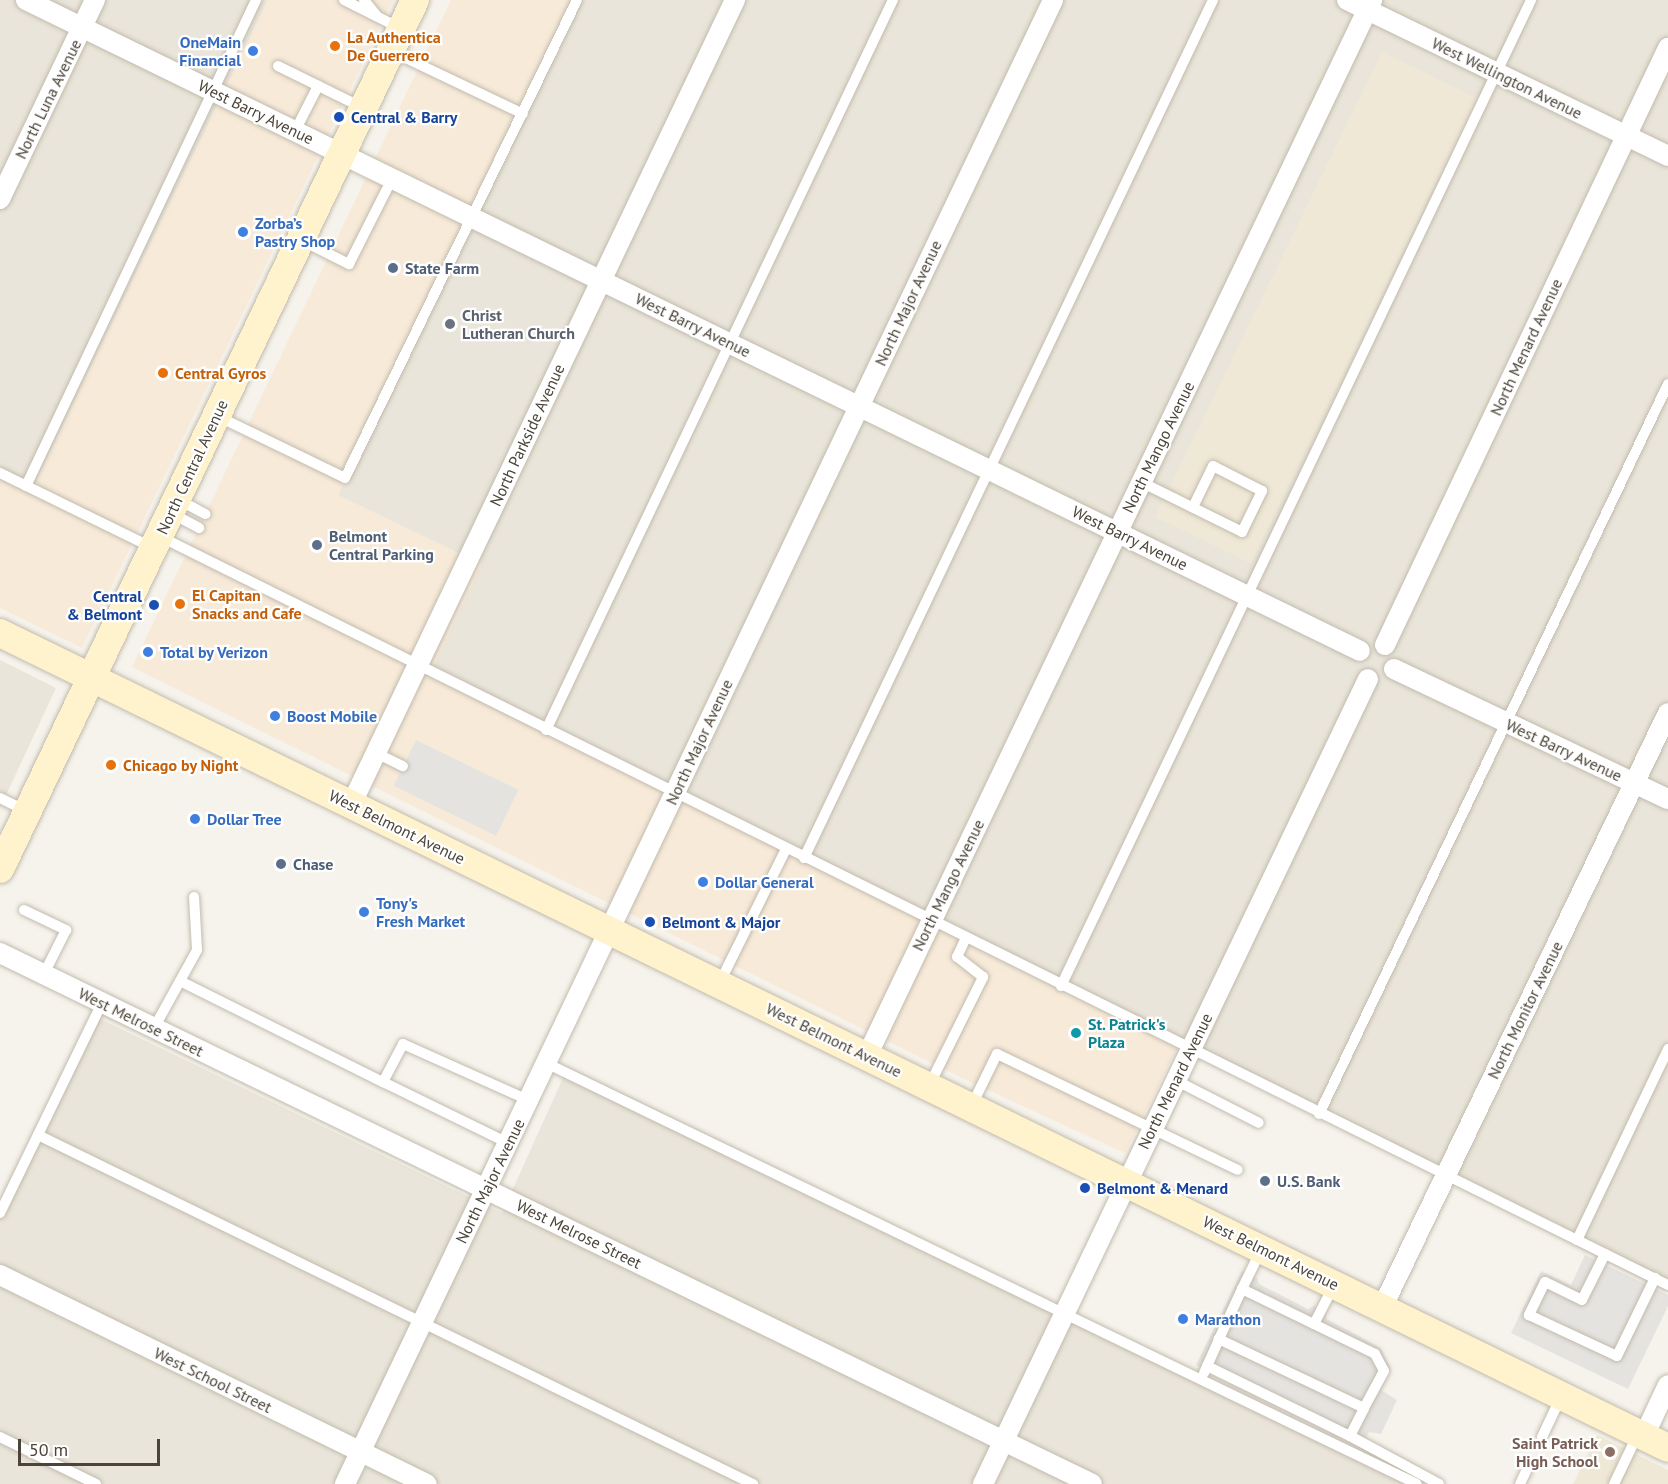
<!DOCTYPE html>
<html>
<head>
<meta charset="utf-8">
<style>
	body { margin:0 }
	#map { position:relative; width:1668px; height:1484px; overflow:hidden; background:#f6f3ec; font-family:"PT Sans",sans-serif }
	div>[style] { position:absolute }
	.residential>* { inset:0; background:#eae5da }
	.commercial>* { inset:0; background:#f7ead8 }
	.education>* { inset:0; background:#efe8d6; transform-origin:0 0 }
	.parking>* { inset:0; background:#e5e3e0; transform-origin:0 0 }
	.roads { filter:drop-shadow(0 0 2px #c2bbae) drop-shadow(0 0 2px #c2bbae) }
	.service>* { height:10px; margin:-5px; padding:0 5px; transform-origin:5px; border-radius:5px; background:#fff }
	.minor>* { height:20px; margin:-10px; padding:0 10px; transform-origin:10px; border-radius:10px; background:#fff }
	.secondary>* { height:28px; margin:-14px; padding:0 14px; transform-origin:14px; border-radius:14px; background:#fff3cd }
	.dots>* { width:16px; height:16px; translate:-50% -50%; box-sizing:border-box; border:3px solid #fff; border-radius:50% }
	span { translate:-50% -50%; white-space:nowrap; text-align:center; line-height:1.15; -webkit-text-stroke:4.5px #fff; paint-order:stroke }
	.food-label { font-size:16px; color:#c56008; font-weight:700 }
	.left { translate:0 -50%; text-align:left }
	.shop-label { font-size:16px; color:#366cbe; font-weight:700 }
	.right { translate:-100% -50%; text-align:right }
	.street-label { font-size:16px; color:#4b4439 }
	.transit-label { font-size:16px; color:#164399; font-weight:700 }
	.service-label { font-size:16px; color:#4e5e75; font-weight:700 }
	.worship-label { font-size:16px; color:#5b616d; font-weight:700 }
	.culture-label { font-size:16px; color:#0d838f; font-weight:700 }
	.education-label { font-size:16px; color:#785e54; font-weight:700 }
	.scale { position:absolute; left:18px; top:1439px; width:142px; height:27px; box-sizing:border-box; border:3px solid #4b4439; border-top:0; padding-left:8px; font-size:18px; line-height:21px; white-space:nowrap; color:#4b4439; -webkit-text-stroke:4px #fff; paint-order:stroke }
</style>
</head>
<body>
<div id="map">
	<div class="residential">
		<i style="clip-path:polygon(0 0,268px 0,34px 486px,0 470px)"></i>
		<i style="clip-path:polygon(574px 0,1668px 0,1668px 1292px,431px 673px,338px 495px)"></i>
		<i style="clip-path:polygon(0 660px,56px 688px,0 808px)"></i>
		<i style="clip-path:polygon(92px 1015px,502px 1213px,568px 1067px,1424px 1484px,0 1484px,0 1210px)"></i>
	</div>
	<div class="commercial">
		<i style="clip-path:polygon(268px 0,393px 0,82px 648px,0 608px,0 470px,34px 486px)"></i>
		<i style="clip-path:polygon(451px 0,574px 0,338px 495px,482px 564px,431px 673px,1178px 1046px,1125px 1153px,966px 1080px,132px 667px)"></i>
	</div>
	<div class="education">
		<i style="left:1382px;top:52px;width:106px;height:517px;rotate:26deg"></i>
		<i style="clip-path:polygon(1597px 1435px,1668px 1470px,1668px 1484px,1573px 1484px)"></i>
	</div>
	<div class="parking">
		<i style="left:416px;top:740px;width:114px;height:51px;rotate:26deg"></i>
		<i style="clip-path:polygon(1585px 1255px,1668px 1295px,1668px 1306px,1628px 1389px,1511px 1333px,1541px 1271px,1571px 1285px)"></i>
		<i style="clip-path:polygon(1242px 1271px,1257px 1278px,1259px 1284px,1308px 1309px,1314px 1306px,1326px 1312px,1327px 1319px,1381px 1348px,1391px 1369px,1381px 1390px,1397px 1400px,1381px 1434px,1369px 1432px,1361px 1447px,1196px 1365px)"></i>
	</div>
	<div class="roads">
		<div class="service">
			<i style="left:344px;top:0;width:63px;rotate:26.6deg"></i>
			<i style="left:364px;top:0;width:21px;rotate:51deg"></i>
			<i style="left:391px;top:51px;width:146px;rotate:25.5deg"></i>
			<i style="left:278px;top:66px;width:95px;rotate:26.3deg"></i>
			<i style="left:295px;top:131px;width:51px;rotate:-62.9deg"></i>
			<i style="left:301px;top:240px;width:54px;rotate:26.6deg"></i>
			<i style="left:349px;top:264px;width:95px;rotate:-63.2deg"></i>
			<i style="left:217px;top:416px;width:142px;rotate:25.8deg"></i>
			<i style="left:345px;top:478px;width:531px;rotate:-64.11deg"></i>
			<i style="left:0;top:473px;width:170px;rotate:26.1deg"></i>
			<i style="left:1141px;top:482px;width:113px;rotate:26.3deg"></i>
			<i style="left:1242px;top:532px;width:46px;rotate:-64deg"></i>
			<i style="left:1262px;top:491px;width:55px;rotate:-153deg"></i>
			<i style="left:1213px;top:466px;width:46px;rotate:116deg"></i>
			<i style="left:26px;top:486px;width:538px;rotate:-64.67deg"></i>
			<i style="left:179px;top:500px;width:30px;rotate:28deg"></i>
			<i style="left:171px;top:513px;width:32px;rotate:28deg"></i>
			<i style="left:161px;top:537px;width:1682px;rotate:26.4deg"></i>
			<i style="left:546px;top:730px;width:808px;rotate:-64.58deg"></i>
			<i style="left:376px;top:753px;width:30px;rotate:26deg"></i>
			<i style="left:0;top:798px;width:30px;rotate:26deg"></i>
			<i style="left:804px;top:858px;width:950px;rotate:-64.51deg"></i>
			<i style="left:24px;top:910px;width:47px;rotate:25.5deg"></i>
			<i style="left:66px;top:930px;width:49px;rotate:116.6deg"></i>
			<i style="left:180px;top:981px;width:227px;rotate:26.5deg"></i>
			<i style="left:719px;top:984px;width:151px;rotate:-63.6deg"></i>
			<i style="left:1061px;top:986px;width:1092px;rotate:-64.51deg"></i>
			<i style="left:154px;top:1028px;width:89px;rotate:-61.1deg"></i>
			<i style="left:197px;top:950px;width:53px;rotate:-93.2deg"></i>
			<i style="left:546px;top:1063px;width:967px;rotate:25.8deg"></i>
			<i style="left:1175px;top:1080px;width:94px;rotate:27.1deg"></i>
			<i style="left:929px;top:1086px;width:122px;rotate:-63.6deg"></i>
			<i style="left:983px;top:977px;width:33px;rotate:-142deg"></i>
			<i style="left:957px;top:957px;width:21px;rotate:-65deg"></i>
			<i style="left:971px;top:1107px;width:59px;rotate:-63.9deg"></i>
			<i style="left:997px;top:1054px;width:267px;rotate:25.7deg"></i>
			<i style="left:1319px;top:1114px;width:809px;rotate:-64.45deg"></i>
			<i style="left:38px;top:1135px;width:796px;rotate:26.02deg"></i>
			<i style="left:508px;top:1143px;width:139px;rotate:-154deg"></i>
			<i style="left:383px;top:1082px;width:43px;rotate:-62.2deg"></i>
			<i style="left:403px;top:1044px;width:137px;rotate:24.1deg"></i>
			<i style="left:0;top:1213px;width:233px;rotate:-64.1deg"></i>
			<i style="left:1577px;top:1240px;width:212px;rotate:-64.5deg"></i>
			<i style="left:1605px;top:1254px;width:51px;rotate:116.6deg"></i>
			<i style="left:1582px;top:1300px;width:41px;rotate:-154.1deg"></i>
			<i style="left:1545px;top:1282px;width:37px;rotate:116deg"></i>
			<i style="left:1529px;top:1315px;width:97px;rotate:25deg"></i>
			<i style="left:1617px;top:1356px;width:87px;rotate:-64deg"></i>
			<i style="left:1242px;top:1289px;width:148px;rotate:26deg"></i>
			<i style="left:1375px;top:1354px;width:19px;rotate:62deg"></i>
			<i style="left:1384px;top:1371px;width:42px;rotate:118.4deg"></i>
			<i style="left:1364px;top:1408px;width:161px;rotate:-154.6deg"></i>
			<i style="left:1219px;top:1339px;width:55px;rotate:-65.3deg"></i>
			<i style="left:1242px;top:1289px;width:43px;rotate:-64deg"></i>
			<i style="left:1314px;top:1324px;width:42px;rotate:-62.8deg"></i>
			<i style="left:1207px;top:1366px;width:159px;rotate:26.1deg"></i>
			<i style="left:1350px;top:1436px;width:31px;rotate:-63deg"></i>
			<i style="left:1204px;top:1373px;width:37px;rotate:-66deg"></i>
			<i style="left:1350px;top:1436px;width:101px;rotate:28.3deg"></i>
			<i style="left:0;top:1437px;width:107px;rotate:26.1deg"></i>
			<i style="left:1542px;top:1437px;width:44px;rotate:-64.6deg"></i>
			<i style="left:1520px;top:1484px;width:17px;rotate:-65deg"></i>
			<i style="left:1614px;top:1484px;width:55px;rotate:-64.4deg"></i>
		</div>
		<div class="minor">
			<i style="left:26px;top:0;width:1484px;rotate:26.01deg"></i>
			<i style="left:1347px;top:0;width:357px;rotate:25.9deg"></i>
			<i style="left:0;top:199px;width:221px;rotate:-64.5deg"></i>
			<i style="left:1385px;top:645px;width:661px;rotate:-64.64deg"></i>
			<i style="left:1394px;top:669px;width:303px;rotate:25.4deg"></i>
			<i style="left:351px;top:805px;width:892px;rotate:-64.5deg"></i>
			<i style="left:0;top:953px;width:1214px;rotate:25.93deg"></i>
			<i style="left:867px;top:1056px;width:1171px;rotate:-64.44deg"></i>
			<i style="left:0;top:1275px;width:475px;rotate:26.1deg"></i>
			<i style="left:1382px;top:1308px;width:660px;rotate:-64.33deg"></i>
			<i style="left:1644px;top:1436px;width:56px;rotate:-64.8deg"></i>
			<i style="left:345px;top:1484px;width:1644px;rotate:-64.49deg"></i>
			<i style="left:983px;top:1484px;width:892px;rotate:-64.44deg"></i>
		</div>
		<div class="secondary">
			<i style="left:0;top:633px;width:1856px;rotate:26.04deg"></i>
			<i style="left:0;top:869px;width:963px;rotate:-64.47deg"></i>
		</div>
	</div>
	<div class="dots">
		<i style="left:335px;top:46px;background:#e8710a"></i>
		<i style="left:253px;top:51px;background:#3f7fe0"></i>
		<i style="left:339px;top:117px;background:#1a4fb4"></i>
		<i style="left:243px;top:232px;background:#3f7fe0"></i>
		<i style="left:393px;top:268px;background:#5c6f8a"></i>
		<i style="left:450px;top:324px;background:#6b7280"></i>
		<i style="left:163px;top:373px;background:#e8710a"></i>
		<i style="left:317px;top:545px;background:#5c6f8a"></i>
		<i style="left:180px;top:604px;background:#e8710a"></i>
		<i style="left:154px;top:605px;background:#1a4fb4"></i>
		<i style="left:148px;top:652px;background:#3f7fe0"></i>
		<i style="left:275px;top:716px;background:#3f7fe0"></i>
		<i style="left:111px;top:765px;background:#e8710a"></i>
		<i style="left:195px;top:819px;background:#3f7fe0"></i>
		<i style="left:281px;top:864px;background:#5c6f8a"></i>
		<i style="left:703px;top:882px;background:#3f7fe0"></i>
		<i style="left:364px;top:912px;background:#3f7fe0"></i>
		<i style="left:650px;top:922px;background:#1a4fb4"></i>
		<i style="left:1076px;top:1033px;background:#0f9aa8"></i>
		<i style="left:1265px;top:1181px;background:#5c6f8a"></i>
		<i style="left:1085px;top:1188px;background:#1a4fb4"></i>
		<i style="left:1183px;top:1319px;background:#3f7fe0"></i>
		<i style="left:1610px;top:1452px;background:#8d6e63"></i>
	</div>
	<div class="food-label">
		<span class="left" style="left:347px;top:46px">La Authentica<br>De Guerrero</span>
		<span class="left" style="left:175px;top:373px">Central Gyros</span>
		<span class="left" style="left:192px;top:604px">El Capitan<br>Snacks and Cafe</span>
		<span class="left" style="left:123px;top:765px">Chicago by Night</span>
	</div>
	<div class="shop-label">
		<span class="right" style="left:241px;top:51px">OneMain<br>Financial</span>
		<span class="left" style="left:255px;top:232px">Zorba’s<br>Pastry Shop</span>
		<span class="left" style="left:160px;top:652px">Total by Verizon</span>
		<span class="left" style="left:287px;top:716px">Boost Mobile</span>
		<span class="left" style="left:207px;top:819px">Dollar Tree</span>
		<span class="left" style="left:715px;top:882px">Dollar General</span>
		<span class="left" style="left:376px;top:912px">Tony's<br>Fresh Market</span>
		<span class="left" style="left:1195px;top:1319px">Marathon</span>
	</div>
	<div class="street-label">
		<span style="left:1507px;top:78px;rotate:26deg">West Wellington Avenue</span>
		<span style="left:48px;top:99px;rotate:-64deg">North Luna Avenue</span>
		<span style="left:256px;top:112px;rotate:26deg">West Barry Avenue</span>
		<span style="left:908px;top:303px;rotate:-65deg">North Major Avenue</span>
		<span style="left:693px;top:325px;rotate:26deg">West Barry Avenue</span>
		<span style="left:1526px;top:347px;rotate:-65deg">North Menard Avenue</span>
		<span style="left:527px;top:435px;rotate:-65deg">North Parkside Avenue</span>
		<span style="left:1158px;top:447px;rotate:-64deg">North Mango Avenue</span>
		<span style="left:192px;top:467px;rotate:-65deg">North Central Avenue</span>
		<span style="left:1130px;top:538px;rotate:26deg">West Barry Avenue</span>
		<span style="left:699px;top:742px;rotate:-65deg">North Major Avenue</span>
		<span style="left:1564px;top:750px;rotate:25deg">West Barry Avenue</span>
		<span style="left:397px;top:827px;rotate:26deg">West Belmont Avenue</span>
		<span style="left:948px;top:885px;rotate:-64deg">North Mango Avenue</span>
		<span style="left:1525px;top:1010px;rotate:-64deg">North Monitor Avenue</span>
		<span style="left:141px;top:1022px;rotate:26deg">West Melrose Street</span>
		<span style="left:834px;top:1040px;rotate:26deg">West Belmont Avenue</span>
		<span style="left:1175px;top:1081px;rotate:-64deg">North Menard Avenue</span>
		<span style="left:490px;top:1181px;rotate:-64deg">North Major Avenue</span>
		<span style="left:579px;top:1234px;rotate:26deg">West Melrose Street</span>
		<span style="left:1271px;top:1253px;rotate:26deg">West Belmont Avenue</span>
		<span style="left:213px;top:1380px;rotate:26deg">West School Street</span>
	</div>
	<div class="transit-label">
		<span class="left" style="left:351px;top:117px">Central &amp; Barry</span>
		<span class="right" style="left:142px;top:605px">Central<br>&amp; Belmont</span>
		<span class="left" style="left:662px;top:922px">Belmont &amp; Major</span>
		<span class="left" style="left:1097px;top:1188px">Belmont &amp; Menard</span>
	</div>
	<div class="service-label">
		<span class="left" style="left:405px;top:268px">State Farm</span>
		<span class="left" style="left:329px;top:545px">Belmont<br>Central Parking</span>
		<span class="left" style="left:293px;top:864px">Chase</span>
		<span class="left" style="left:1277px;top:1181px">U.S. Bank</span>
	</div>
	<div class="worship-label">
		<span class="left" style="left:462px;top:324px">Christ<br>Lutheran Church</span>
	</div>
	<div class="culture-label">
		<span class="left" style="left:1088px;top:1033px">St. Patrick's<br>Plaza</span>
	</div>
	<div class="education-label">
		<span class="right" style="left:1598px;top:1452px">Saint Patrick<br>High School</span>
	</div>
	<div class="scale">50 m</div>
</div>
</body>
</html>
